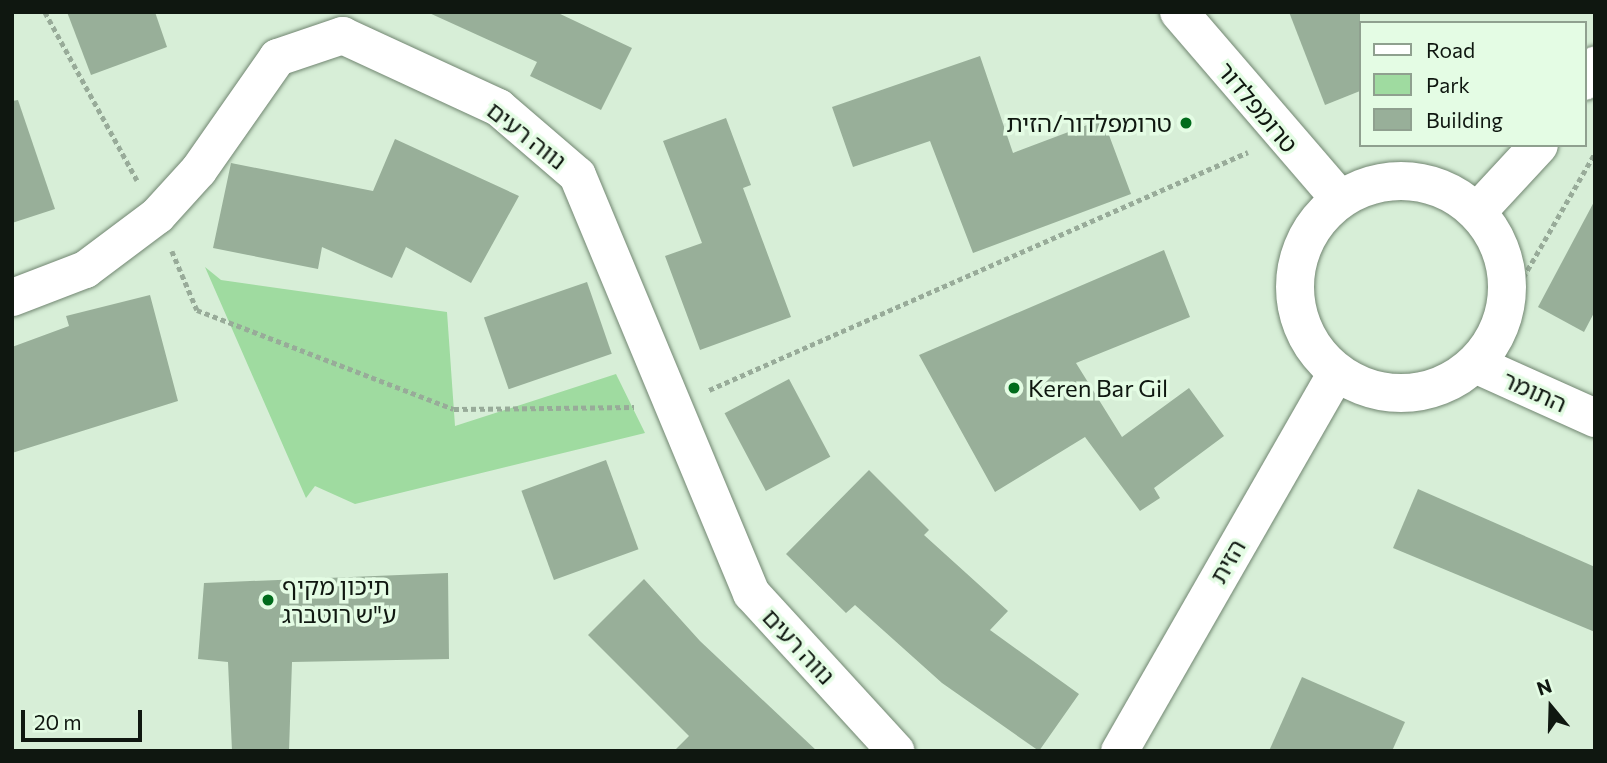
<!DOCTYPE html>
<html>
<head>
<meta charset="utf-8">
<style>
	body { margin:0 }
	#map { position:relative; width:1607px; height:763px; overflow:hidden; background:#d7eed7; font-family:Commissioner,"Noto Sans Hebrew",sans-serif }
	div>[style] { position:absolute }
	.green>* { inset:0; background:#9fdba0 }
	.building>* { inset:0; background:#98af99; transform-origin:0 0 }
	.path>* { height:4.5px; margin-top:-2.25px; transform-origin:0; background:repeating-linear-gradient(90deg,#98ab99 0 5px,transparent 0 8.5px) }
	.roads { filter:drop-shadow(0 0 2px #718671) drop-shadow(0 0 2px #718671) }
	.minor>* { height:37px; margin:-18.5px; padding:0 18.5px; transform-origin:18.5px; border-radius:18.5px; background:#fff }
	.tertiary>* { height:38px; margin:-19px; padding:0 19px; transform-origin:19px; border-radius:19px; background:#fff }
	.tertiary>.ring { margin:-19px; padding:0; box-sizing:content-box; background:none; border:38px solid #fff; border-radius:50% }
	.dots>* { width:19px; height:19px; translate:-50% -50%; box-sizing:border-box; border:4px solid #e4fce4; border-radius:50% }
	span { translate:-50% -50%; white-space:nowrap; text-align:center; line-height:1.15; -webkit-text-stroke:7px #e4fce4; paint-order:stroke }
	.street-label { font-size:24px; color:#0f1710 }
	.poi-label { font-size:24px; color:#0f1710 }
	.right { translate:-100% -50%; text-align:right }
	.left { translate:0 -50%; text-align:left }
	.frame { position:absolute; inset:0; border:14px solid #0f1710; pointer-events:none }
	.legend { position:absolute; left:1359px; top:21px; width:228px; height:126px; box-sizing:border-box; background:#e4fce4; border:2px solid #8fa08f; margin:0; padding:9px 12px; list-style:none; font-size:21px; color:#0f1710 }
	.legend li { display:flex; align-items:center; gap:14px; height:35px }
	.legend b { width:35px; border:2px solid #8fa08f }
	.north { position:absolute; left:1516px; top:672px; width:70px; height:70px; -webkit-text-stroke:5px #e4fce4; paint-order:stroke; rotate:341deg; font-size:19px; font-weight:700; line-height:28px; text-align:center; color:#0f1710 }
	.north::after { content:''; display:block; margin:auto; width:24px; height:32px; background:#0f1710; clip-path:polygon(50% 0,100% 100%,50% 72%,0 100%) }
	.scale { position:absolute; left:21px; top:710px; width:121px; height:32px; box-sizing:border-box; border:4px solid #0f1710; border-top:0; padding-left:9px; font-size:21px; line-height:24px; white-space:nowrap; color:#0f1710; -webkit-text-stroke:5px #e4fce4; paint-order:stroke }
</style>
</head>
<body>
<div id="map">
	<div class="green">
		<i style="clip-path:polygon(205px 267px,221px 280px,447px 312px,455px 426px,616px 374px,645px 433px,355px 504px,315px 486px,306px 498px)"></i>
	</div>
	<div class="building">
		<i style="clip-path:polygon(67px 12px,155px 12px,167px 47px,91px 75px)"></i>
		<i style="clip-path:polygon(427px 12px,556px 12px,632px 48px,601px 110px,530px 76px,537px 62px)"></i>
		<i style="clip-path:polygon(1289px 12px,1360px 12px,1360px 91px,1325px 105px)"></i>
		<i style="clip-path:polygon(980px 56px,1013px 153px,1103px 119px,1131px 194px,973px 253px,930px 141px,853px 167px,832px 107px)"></i>
		<i style="clip-path:polygon(18px 100px,55px 209px,12px 223px,12px 101px)"></i>
		<i style="clip-path:polygon(726px 118px,751px 185px,743px 188px,791px 317px,700px 350px,665px 256px,702px 243px,663px 141px)"></i>
		<i style="clip-path:polygon(395px 139px,519px 196px,471px 283px,406px 247px,392px 278px,322px 247px,318px 269px,213px 248px,231px 163px,373px 191px)"></i>
		<i style="clip-path:polygon(1595px 200px,1595px 311px,1584px 332px,1538px 307px)"></i>
		<i style="clip-path:polygon(1164px 250px,1190px 317px,1076px 363px,1122px 437px,1189px 388px,1224px 436px,1154px 488px,1160px 498px,1140px 511px,1085px 437px,995px 492px,919px 355px)"></i>
		<i style="left:587px;top:282px;width:76px;height:109px;rotate:71deg"></i>
		<i style="clip-path:polygon(150px 295px,178px 401px,12px 453px,12px 347px,69px 326px,66px 316px)"></i>
		<i style="left:789px;top:379px;width:88px;height:73px;rotate:62deg"></i>
		<i style="left:606px;top:460px;width:95px;height:90px;rotate:70deg"></i>
		<i style="clip-path:polygon(869px 470px,929px 530px,924px 535px,1008px 611px,990px 630px,1079px 694px,1039px 751px,942px 683px,855px 605px,846px 613px,786px 554px)"></i>
		<i style="clip-path:polygon(1418px 489px,1595px 567px,1595px 632px,1393px 548px)"></i>
		<i style="clip-path:polygon(448px 573px,449px 659px,292px 662px,289px 751px,232px 751px,228px 662px,198px 659px,204px 583px)"></i>
		<i style="clip-path:polygon(644px 579px,700px 641px,817px 751px,674px 751px,689px 736px,588px 635px)"></i>
		<i style="clip-path:polygon(1302px 677px,1405px 722px,1392px 751px,1269px 751px)"></i>
	</div>
	<div class="path">
		<i style="left:45px;top:12px;width:192px;rotate:61.3deg"></i>
		<i style="left:172px;top:251px;width:64px;rotate:67deg"></i>
		<i style="left:197px;top:310px;width:275px;rotate:21.1deg"></i>
		<i style="left:454px;top:409px;width:180px;rotate:-0.6deg"></i>
		<i style="left:1506px;top:307px;width:178px;rotate:-60deg"></i>
		<i style="left:709px;top:390px;width:589px;rotate:-23.82deg"></i>
	</div>
	<div class="roads">
		<div class="minor">
			<i style="left:12px;top:297px;width:78px;rotate:-21deg"></i>
			<i style="left:85px;top:269px;width:90px;rotate:-36.9deg"></i>
			<i style="left:157px;top:215px;width:61px;rotate:-47.7deg"></i>
			<i style="left:198px;top:170px;width:138px;rotate:-55deg"></i>
			<i style="left:277px;top:57px;width:69px;rotate:-18.7deg"></i>
			<i style="left:342px;top:35px;width:172px;rotate:24.8deg"></i>
			<i style="left:498px;top:107px;width:104px;rotate:40.7deg"></i>
			<i style="left:577px;top:175px;width:453px;rotate:67.4deg"></i>
			<i style="left:751px;top:593px;width:214px;rotate:47.5deg"></i>
			<i style="left:1119px;top:751px;width:437px;rotate:-60.2deg"></i>
		</div>
		<div class="tertiary">
			<i style="left:1179px;top:12px;width:247px;rotate:49.3deg"></i>
			<i style="left:1584px;top:81px;width:19px;rotate:-54deg"></i>
			<i class="ring" style="left:1295px;top:181px;width:174px;height:174px"></i>
			<i style="left:1477px;top:212px;width:91px;rotate:-47.2deg"></i>
			<i style="left:1475px;top:364px;width:132px;rotate:24.2deg"></i>
		</div>
	</div>
	<div class="dots">
		<i style="left:1186px;top:123px;background:#006b1b"></i>
		<i style="left:1014px;top:388px;background:#006b1b"></i>
		<i style="left:268px;top:600px;background:#006b1b"></i>
	</div>
	<div class="street-label">
		<span style="left:1258px;top:107px;rotate:50deg">טרומפלדור</span>
		<span style="left:527px;top:135px;rotate:38deg">נווה רעים</span>
		<span style="left:1535px;top:391px;rotate:24deg">התומר</span>
		<span style="left:1227px;top:561px;rotate:-60deg">הזית</span>
		<span style="left:799px;top:646px;rotate:47deg">נווה רעים</span>
	</div>
	<div class="poi-label">
		<span class="right" style="left:1172px;top:123px">טרומפלדור/הזית</span>
		<span class="left" style="left:1028px;top:388px">Keren Bar Gil</span>
		<span class="left" style="left:282px;top:600px">תיכון מקיף<br>ע"ש רוטברג</span>
	</div>
	<div class="frame"></div>
	<ul class="legend">
	<li><b style="height:9px;background:#fff"></b>Road</li>
	<li><b style="height:19px;background:#9fdba0"></b>Park</li>
	<li><b style="height:19px;background:#98af99"></b>Building</li>
	</ul>
	<div class="north">N</div>
	<div class="scale">20 m</div>
</div>
</body>
</html>
